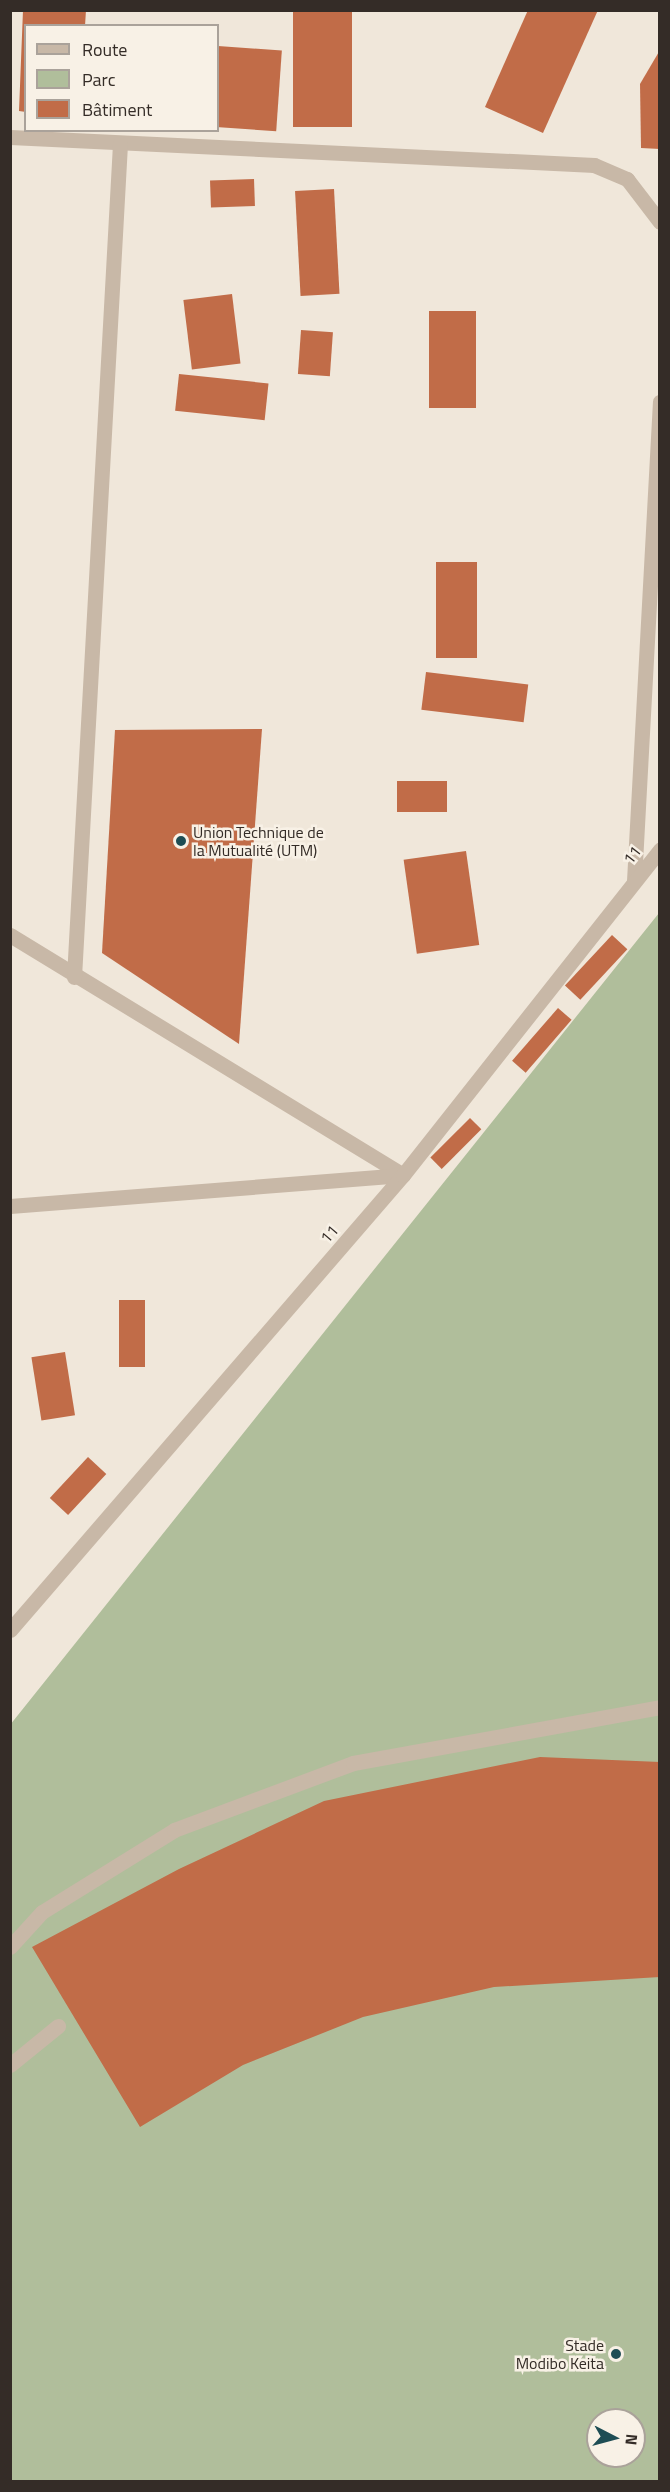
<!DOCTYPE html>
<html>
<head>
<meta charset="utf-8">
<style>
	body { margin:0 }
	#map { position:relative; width:670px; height:2492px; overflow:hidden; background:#f0e7da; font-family:"Titillium Web",sans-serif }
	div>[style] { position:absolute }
	.green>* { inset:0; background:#b0be9b }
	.building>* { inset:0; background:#c16c48; transform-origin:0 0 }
	.minor>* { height:15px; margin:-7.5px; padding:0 7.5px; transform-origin:7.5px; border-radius:7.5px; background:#c8b8a7 }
	.tertiary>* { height:15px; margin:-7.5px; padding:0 7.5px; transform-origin:7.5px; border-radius:7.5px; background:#c8b8a7 }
	.dots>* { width:16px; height:16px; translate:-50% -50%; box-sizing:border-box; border:3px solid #f8f1e6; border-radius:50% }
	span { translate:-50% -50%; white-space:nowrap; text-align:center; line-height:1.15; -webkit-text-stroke:5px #f8f1e6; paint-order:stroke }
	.poi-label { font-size:16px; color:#342c27 }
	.left { translate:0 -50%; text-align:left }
	.right { translate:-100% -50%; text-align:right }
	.street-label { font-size:16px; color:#342c27 }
	.frame { position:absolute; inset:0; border:12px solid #342c27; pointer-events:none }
	.legend { position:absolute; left:24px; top:24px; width:195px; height:108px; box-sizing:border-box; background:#f8f1e6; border:2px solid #aaa29a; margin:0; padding:8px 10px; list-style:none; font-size:18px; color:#342c27 }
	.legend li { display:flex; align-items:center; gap:12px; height:30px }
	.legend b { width:30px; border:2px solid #aaa29a }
	.north { position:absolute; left:586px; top:2408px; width:60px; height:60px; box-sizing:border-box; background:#f8f1e6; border:2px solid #aaa29a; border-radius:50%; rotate:96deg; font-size:16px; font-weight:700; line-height:24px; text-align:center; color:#342c27 }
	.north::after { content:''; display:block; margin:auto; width:21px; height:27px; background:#1e4d54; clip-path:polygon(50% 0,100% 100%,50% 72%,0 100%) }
</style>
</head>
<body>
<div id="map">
	<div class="green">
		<i style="clip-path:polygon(evenodd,659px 913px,659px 2481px,11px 2481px,10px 1725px,659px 913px,598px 2420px,634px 2420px,634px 2456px,598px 2456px,598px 2420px)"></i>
	</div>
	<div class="building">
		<i style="clip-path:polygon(23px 10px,86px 10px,85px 26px,26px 26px,26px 112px,19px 111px)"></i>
		<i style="left:293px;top:10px;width:59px;height:117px"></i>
		<i style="clip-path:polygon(528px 10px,598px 10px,543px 133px,485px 107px)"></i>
		<i style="left:218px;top:46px;width:64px;height:81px;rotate:4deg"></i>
		<i style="clip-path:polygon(660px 50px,660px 149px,641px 148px,640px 84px)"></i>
		<i style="left:254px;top:179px;width:27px;height:44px;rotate:88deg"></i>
		<i style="left:334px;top:189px;width:105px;height:39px;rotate:87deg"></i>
		<i style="left:232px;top:294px;width:70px;height:49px;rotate:83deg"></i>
		<i style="left:429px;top:311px;width:47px;height:97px"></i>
		<i style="left:301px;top:330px;width:32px;height:44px;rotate:4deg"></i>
		<i style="left:179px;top:374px;width:90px;height:37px;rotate:6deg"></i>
		<i style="left:477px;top:562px;width:96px;height:41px;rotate:90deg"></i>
		<i style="left:426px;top:672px;width:103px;height:38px;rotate:7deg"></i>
		<i style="clip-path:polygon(262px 729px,239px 1044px,102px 953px,115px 730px)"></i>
		<i style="left:397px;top:781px;width:50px;height:31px"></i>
		<i style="left:466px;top:851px;width:95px;height:63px;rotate:82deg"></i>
		<i style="left:612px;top:935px;width:21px;height:69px;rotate:43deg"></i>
		<i style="left:558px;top:1008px;width:18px;height:70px;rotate:41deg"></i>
		<i style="left:470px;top:1118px;width:16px;height:56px;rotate:45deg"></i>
		<i style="left:119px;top:1300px;width:26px;height:67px"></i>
		<i style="left:65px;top:1352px;width:64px;height:34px;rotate:81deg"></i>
		<i style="left:88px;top:1457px;width:25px;height:56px;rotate:43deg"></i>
		<i style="clip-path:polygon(540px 1757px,660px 1762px,660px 1977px,494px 1987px,363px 2017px,243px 2065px,140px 2127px,32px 1947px,179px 1869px,324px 1801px)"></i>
	</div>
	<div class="minor">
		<i style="left:10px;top:137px;width:585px;rotate:2.74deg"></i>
		<i style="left:594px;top:165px;width:36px;rotate:23deg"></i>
		<i style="left:627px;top:179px;width:54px;rotate:52.5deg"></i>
		<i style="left:634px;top:881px;width:480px;rotate:-86.9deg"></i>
		<i style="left:10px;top:935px;width:460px;rotate:31.4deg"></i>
		<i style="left:74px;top:977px;width:835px;rotate:-86.84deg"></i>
		<i style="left:10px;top:1206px;width:394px;rotate:-4.5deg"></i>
		<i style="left:10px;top:1947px;width:47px;rotate:-47.6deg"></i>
		<i style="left:42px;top:1912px;width:155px;rotate:-31.8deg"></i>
		<i style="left:174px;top:1830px;width:191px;rotate:-20.5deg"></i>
		<i style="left:353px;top:1763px;width:312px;rotate:-10.3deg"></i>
		<i style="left:10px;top:2065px;width:62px;rotate:-39.1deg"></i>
	</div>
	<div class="tertiary">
		<i style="left:10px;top:1630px;width:601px;rotate:-49.18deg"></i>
		<i style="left:403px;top:1175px;width:415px;rotate:-51.7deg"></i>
	</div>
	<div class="dots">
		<i style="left:181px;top:841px;background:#1e4d54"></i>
		<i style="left:616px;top:2354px;background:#1e4d54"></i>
	</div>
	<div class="poi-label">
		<span class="left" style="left:193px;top:841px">Union Technique de<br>la Mutualité (UTM)</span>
		<span class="right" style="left:604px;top:2354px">Stade<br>Modibo Keita</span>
	</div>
	<div class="street-label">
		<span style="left:632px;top:855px;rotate:-52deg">11</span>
		<span style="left:329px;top:1234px;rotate:-49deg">11</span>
	</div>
	<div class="frame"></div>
	<ul class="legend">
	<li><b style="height:8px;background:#c8b8a7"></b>Route</li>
	<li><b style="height:16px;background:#b0be9b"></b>Parc</li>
	<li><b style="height:16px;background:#c16c48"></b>Bâtiment</li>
	</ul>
	<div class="north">N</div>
</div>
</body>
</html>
